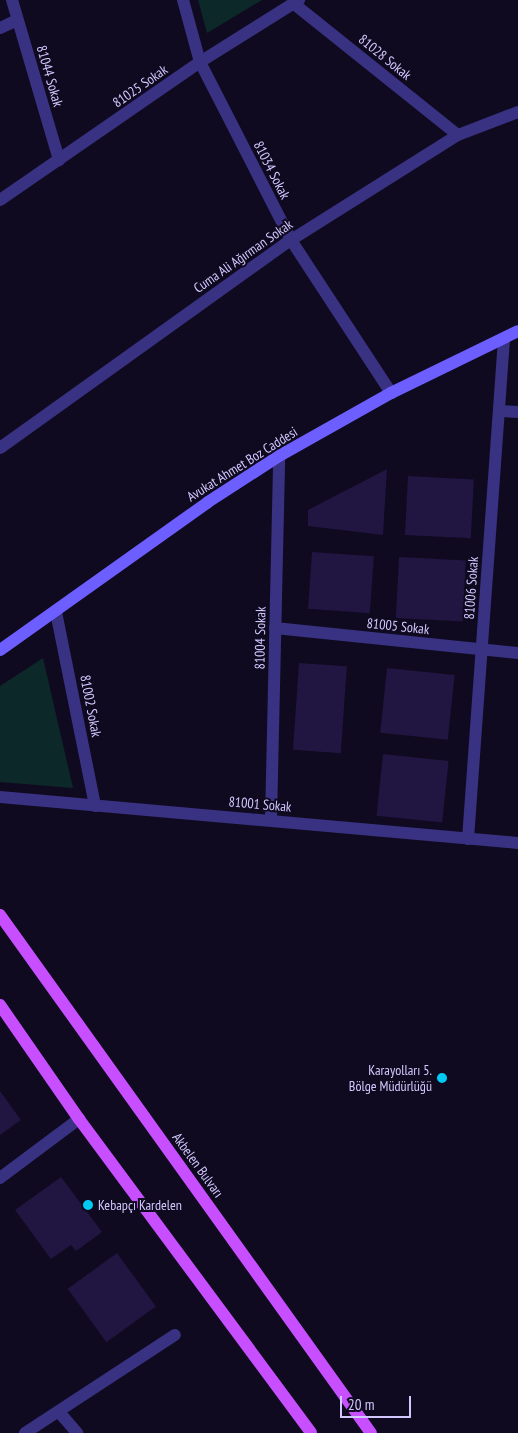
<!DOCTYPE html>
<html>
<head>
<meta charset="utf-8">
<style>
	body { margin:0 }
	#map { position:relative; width:518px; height:1433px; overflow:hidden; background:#0f0a1f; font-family:"PT Sans Narrow",sans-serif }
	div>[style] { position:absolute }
	.green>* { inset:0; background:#0d2829 }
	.building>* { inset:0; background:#211541; transform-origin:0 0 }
	.street>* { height:12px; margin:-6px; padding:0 6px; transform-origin:6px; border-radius:6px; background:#393182 }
	.secondary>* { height:12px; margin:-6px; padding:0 6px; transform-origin:6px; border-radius:6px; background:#6d5fff }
	.primary>* { height:12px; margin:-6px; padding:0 6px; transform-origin:6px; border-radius:6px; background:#c84fff }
	.dots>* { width:14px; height:14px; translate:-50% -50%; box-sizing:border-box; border:2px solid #0f0a1f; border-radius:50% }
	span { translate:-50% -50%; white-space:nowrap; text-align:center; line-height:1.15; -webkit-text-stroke:4px #0f0a1f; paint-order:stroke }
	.street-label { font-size:14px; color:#d2c8ff }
	.poi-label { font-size:14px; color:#d2c8ff }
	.right { translate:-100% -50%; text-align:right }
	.left { translate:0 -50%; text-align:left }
	.scale { position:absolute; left:340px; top:1396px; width:71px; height:22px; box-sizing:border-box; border:2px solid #d2c8ff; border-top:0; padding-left:6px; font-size:15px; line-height:18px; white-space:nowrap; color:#d2c8ff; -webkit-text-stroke:4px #0f0a1f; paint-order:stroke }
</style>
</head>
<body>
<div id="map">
	<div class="green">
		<i style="clip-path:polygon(198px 0,262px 0,207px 33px)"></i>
		<i style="clip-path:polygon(43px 658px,73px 788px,0 782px,0 686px)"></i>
	</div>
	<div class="building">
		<i style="clip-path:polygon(387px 469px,383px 535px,308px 526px,308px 510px)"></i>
		<i style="left:408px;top:476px;width:66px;height:59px;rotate:3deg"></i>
		<i style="left:312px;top:552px;width:62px;height:57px;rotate:4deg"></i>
		<i style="left:399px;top:557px;width:67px;height:61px;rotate:3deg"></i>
		<i style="left:299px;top:663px;width:48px;height:87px;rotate:4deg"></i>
		<i style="left:387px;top:668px;width:68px;height:65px;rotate:6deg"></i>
		<i style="left:383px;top:754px;width:66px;height:62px;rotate:6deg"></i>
		<i style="clip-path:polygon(0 1091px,21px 1120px,0 1135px)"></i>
		<i style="clip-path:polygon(61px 1177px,102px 1232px,76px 1251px,71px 1245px,51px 1259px,15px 1210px)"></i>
		<i style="left:117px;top:1253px;width:66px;height:61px;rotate:54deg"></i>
	</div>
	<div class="street">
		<i style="left:12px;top:0;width:167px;rotate:73.6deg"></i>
		<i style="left:183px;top:0;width:64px;rotate:74.7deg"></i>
		<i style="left:200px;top:62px;width:200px;rotate:62.9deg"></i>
		<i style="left:291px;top:240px;width:183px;rotate:56.8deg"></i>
		<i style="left:293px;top:3px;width:211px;rotate:38.7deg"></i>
		<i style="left:0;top:28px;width:19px;rotate:-25deg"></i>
		<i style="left:0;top:200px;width:243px;rotate:-34.6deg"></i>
		<i style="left:200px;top:62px;width:117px;rotate:-32.1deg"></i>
		<i style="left:499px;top:411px;width:19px;rotate:3deg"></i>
		<i style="left:0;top:448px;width:358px;rotate:-35.6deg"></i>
		<i style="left:291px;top:240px;width:197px;rotate:-32.2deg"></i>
		<i style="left:458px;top:135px;width:64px;rotate:-21deg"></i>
		<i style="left:56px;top:612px;width:198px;rotate:78.6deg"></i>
		<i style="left:275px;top:628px;width:244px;rotate:5.9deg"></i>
		<i style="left:0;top:797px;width:520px;rotate:5.07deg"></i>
		<i style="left:271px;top:819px;width:363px;rotate:-88.7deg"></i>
		<i style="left:468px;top:839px;width:501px;rotate:-85.88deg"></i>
		<i style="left:0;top:1178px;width:99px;rotate:-36.8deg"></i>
		<i style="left:59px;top:1412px;width:28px;rotate:49deg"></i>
		<i style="left:25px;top:1433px;width:179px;rotate:-33.2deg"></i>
	</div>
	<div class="secondary">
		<i style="left:0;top:650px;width:255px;rotate:-35.4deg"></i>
		<i style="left:208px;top:502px;width:85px;rotate:-32.9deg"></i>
		<i style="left:279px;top:456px;width:129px;rotate:-29.4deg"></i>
		<i style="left:391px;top:393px;width:141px;rotate:-26deg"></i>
	</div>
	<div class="primary">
		<i style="left:0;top:915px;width:637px;rotate:54.39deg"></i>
		<i style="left:0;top:1005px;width:139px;rotate:55.3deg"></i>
		<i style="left:79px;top:1119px;width:390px;rotate:53.5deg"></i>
	</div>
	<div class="dots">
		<i style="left:442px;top:1078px;background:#00ccf3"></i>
		<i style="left:88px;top:1205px;background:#00ccf3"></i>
	</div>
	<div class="street-label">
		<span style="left:385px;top:57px;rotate:39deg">81028 Sokak</span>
		<span style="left:50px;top:76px;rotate:74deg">81044 Sokak</span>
		<span style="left:140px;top:86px;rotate:-35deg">81025 Sokak</span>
		<span style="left:272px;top:170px;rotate:63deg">81034 Sokak</span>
		<span style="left:243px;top:256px;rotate:-35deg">Cuma Ali Ağırman Sokak</span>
		<span style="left:242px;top:464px;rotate:-32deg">Avukat Ahmet Boz Caddesi</span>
		<span style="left:471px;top:588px;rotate:-86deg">81006 Sokak</span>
		<span style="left:398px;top:626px;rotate:6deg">81005 Sokak</span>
		<span style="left:260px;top:638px;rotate:-89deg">81004 Sokak</span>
		<span style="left:91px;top:706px;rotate:79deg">81002 Sokak</span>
		<span style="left:260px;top:804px;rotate:5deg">81001 Sokak</span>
		<span style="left:198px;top:1165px;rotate:54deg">Akbelen Bulvarı</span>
	</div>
	<div class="poi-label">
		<span class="right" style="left:432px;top:1078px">Karayolları 5.<br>Bölge Müdürlüğü</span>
		<span class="left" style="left:98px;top:1205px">Kebapçı Kardelen</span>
	</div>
	<div class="scale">20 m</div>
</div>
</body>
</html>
